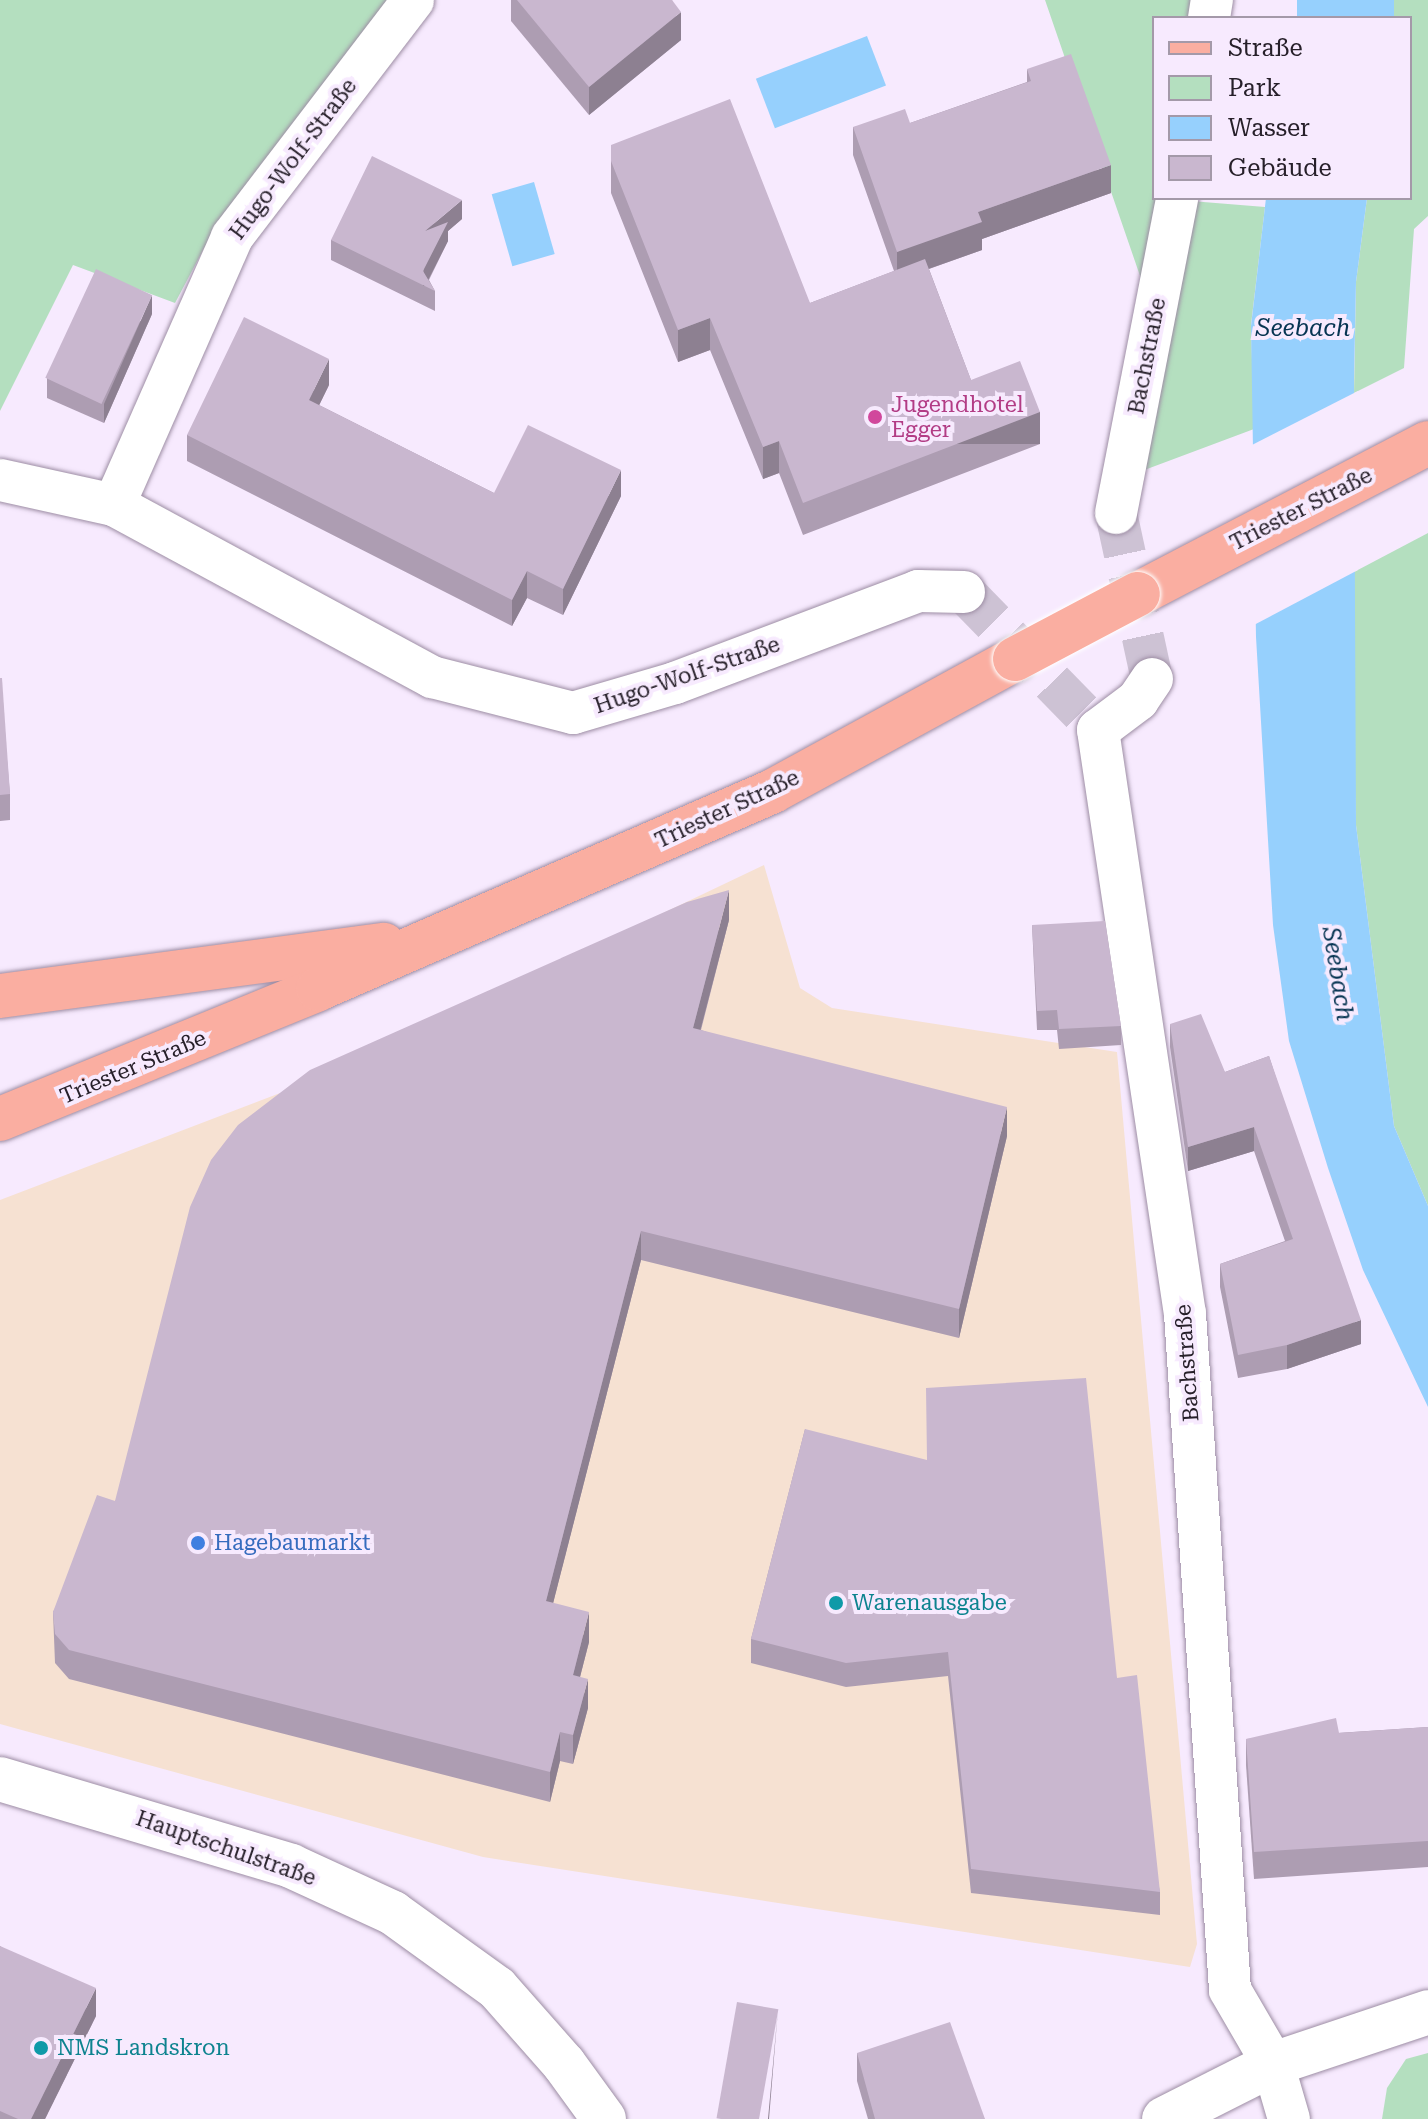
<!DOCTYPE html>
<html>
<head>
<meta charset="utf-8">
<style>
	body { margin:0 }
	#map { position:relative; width:1428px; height:2119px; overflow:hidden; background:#f7eafe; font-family:"Roboto Serif",serif }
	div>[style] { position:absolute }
	.commercial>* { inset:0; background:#f6e1d2 }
	.green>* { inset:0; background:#b4dfbf }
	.water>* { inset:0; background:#96d0fd; transform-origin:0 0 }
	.pier>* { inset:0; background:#f7eafe }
	.minor-tunnel>* { height:42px; margin-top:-21px; transform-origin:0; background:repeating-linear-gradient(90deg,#cdc2d4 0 42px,transparent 0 63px) }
	.roads { filter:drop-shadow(0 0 2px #9d8da4) drop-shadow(0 0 2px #9d8da4) }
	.minor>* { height:42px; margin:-21px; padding:0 21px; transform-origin:21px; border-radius:21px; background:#fff }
	.tertiary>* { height:44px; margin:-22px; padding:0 22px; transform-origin:22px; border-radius:22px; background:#fff }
	.secondary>* { height:44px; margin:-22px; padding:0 22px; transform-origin:22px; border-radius:22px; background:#fff }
	.primary>* { height:44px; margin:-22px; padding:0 22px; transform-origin:22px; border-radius:22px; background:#faaea1 }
	.bridges { filter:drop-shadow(0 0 2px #fff) drop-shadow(0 0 2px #fff) }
	.primary-bridge>* { height:44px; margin:-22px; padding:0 22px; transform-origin:22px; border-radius:22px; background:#faaea1 }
	.wall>* { inset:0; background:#ad9db2 }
	.shaded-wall>* { inset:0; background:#8d8091; transform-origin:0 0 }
	.building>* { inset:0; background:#c9b7cf; transform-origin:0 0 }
	.dots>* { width:22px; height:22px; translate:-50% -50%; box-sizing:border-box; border:4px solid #f7eafe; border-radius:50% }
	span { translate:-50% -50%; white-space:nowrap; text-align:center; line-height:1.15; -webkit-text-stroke:8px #f7eafe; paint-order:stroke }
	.street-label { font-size:22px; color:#27202a }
	.hotel-label { font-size:22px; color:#b23c85 }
	.left { translate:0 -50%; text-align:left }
	.shop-label { font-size:22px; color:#366cbe }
	.culture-label { font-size:22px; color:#0d838f }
	.water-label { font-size:24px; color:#063452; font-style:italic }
	.legend { position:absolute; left:1152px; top:16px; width:260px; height:184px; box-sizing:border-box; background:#f7eafe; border:2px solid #a499a9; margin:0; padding:10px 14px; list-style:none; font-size:24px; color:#27202a }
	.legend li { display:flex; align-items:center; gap:16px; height:40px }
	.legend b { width:40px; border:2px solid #a499a9 }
</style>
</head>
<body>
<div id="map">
	<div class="commercial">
		<i style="clip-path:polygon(764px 865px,800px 988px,832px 1008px,1117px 1052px,1197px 1944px,1190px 1967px,483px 1857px,0 1724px,0 1200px,309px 1082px)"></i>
	</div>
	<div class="green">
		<i style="clip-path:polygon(0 0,398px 0,218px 222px,175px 303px,73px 265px,0 411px)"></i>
		<i style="clip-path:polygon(1045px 0,1200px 0,1197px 18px,1154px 18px,1154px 198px,1265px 207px,1251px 325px,1254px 429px,1123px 478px,1149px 302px)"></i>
		<i style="clip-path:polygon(1394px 0,1428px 0,1428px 216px,1414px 229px,1404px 368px,1354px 393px,1356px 282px,1367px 198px,1410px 198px,1410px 18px,1391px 18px)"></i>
		<i style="clip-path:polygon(1428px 533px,1428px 1206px,1394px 1126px,1356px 825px,1353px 724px,1354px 572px)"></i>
		<i style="clip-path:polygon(1428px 2053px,1428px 2119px,1382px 2119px,1387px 2088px,1406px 2059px)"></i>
	</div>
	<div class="water">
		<i style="left:1297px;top:0;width:97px;height:18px"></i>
		<i style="left:867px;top:36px;width:53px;height:119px;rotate:69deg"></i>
		<i style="left:534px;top:182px;width:75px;height:44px;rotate:74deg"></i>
		<i style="clip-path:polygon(1266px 198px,1367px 198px,1356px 282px,1354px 379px,1356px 825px,1394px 1126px,1428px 1206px,1428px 1407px,1363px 1270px,1328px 1168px,1289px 1041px,1273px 925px,1256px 637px,1251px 326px)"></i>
	</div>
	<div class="pier">
		<i style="clip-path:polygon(1358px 391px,1358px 570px,1252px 626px,1250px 446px)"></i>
	</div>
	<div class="minor-tunnel">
		<i style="left:1116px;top:513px;width:170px;rotate:77.8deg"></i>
		<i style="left:964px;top:592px;width:170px;rotate:45.7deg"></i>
	</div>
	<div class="roads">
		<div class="minor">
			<i style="left:1209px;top:18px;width:18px;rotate:-81deg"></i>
			<i style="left:0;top:480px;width:117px;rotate:12.4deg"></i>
			<i style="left:114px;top:505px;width:362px;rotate:28.4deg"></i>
			<i style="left:432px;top:677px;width:146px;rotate:14.3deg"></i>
			<i style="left:573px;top:713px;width:106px;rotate:-16.4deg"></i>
			<i style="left:675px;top:683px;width:260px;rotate:-20.7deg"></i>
			<i style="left:918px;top:591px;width:46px;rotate:1.2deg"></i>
			<i style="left:114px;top:505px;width:293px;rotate:-66.2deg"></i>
			<i style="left:232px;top:237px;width:298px;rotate:-52.6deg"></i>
			<i style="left:1116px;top:513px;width:321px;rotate:-79deg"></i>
			<i style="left:1152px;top:679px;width:25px;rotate:124deg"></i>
			<i style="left:1138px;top:700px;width:50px;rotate:143.1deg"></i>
			<i style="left:1098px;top:730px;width:590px;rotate:81.53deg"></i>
			<i style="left:1185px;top:1314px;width:677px;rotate:86.19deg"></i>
			<i style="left:1230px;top:1990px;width:86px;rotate:59.8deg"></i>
			<i style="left:1273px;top:2064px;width:57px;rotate:73.8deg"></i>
		</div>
		<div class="tertiary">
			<i style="left:1164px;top:2119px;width:122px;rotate:-26.8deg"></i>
			<i style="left:1273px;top:2064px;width:163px;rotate:-18.5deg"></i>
		</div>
		<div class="secondary">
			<i style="left:0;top:1779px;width:304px;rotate:16.6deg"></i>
			<i style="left:291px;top:1866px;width:112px;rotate:24.7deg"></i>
			<i style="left:393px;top:1913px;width:128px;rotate:35.8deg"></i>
			<i style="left:497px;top:1988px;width:101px;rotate:48.6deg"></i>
			<i style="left:564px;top:2064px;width:68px;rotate:54deg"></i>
		</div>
		<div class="primary">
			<i style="left:1138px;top:594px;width:327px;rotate:-27.5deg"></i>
			<i style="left:0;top:996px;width:387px;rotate:-7.6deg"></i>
			<i style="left:0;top:1119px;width:344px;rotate:-22.2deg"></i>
			<i style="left:318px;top:989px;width:496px;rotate:-23.5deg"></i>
			<i style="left:773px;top:791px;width:276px;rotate:-28.6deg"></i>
		</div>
	</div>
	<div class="bridges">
		<div class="primary-bridge">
			<i style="left:1015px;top:659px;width:139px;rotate:-27.9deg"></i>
		</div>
	</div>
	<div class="wall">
		<i style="clip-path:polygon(511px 0,672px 0,681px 40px,589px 115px,511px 21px)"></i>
		<i style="clip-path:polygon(1027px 69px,1111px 193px,982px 239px,982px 250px,929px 269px,971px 380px,1040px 444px,803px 535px,779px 473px,763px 479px,710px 350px,678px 362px,611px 193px,611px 145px,810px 303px,894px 271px,853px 155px,853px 127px,910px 123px,1027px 82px)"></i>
		<i style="clip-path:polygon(462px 219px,448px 231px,448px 241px,429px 280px,435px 291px,435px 311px,331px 260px,331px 240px)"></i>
		<i style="clip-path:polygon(152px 314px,104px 423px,47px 398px,47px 378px)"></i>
		<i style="clip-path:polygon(329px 385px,319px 405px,494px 493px,621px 496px,563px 615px,527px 598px,512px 626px,187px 461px,187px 435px)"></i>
		<i style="clip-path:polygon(0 678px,10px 794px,10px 820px,0 821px)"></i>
		<i style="clip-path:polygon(729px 920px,701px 1030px,1007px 1136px,959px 1338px,641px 1260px,553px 1603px,589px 1642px,580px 1677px,588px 1708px,573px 1764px,560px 1761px,550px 1802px,69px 1679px,55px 1663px,53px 1612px,115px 1501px)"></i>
		<i style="clip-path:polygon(1032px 925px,1121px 1026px,1121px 1045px,1059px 1049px,1057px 1030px,1037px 1030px)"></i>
		<i style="clip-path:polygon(1170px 1024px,1225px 1072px,1269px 1056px,1361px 1344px,1287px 1369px,1238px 1378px,1220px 1287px,1220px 1264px,1285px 1241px,1254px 1151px,1188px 1171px,1170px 1047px)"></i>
		<i style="clip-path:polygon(805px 1429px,1117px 1678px,1160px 1892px,1160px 1915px,971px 1893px,948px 1676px,846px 1687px,751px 1663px,751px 1639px)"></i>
		<i style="clip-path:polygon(1428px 1727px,1428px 1867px,1254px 1879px,1246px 1765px,1246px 1739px)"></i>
		<i style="clip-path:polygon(0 1946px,96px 2016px,45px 2119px,0 2119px)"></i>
		<i style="clip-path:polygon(857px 2053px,985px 2119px,868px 2119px,857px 2081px)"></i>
	</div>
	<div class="shaded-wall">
		<i style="clip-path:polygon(681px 12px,681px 40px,589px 115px,589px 87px)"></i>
		<i style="clip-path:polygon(1111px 165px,1111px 193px,982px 239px,982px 250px,897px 280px,897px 252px,978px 212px)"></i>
		<i style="clip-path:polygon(462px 200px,462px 219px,448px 231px,448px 241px,425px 286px,423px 286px,425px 231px)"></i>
		<i style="clip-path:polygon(152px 295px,152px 314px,104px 423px,104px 404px)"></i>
		<i style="clip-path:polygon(710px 318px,710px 350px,678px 362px,678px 330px)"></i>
		<i style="clip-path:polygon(329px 359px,329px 385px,309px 426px,309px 400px)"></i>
		<i style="left:1040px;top:412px;width:32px;height:254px;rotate:90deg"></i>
		<i style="clip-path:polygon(779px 441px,779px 473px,763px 479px,763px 447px)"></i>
		<i style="clip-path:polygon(621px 470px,621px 496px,563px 615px,563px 589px)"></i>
		<i style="clip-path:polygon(527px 571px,527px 598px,512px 626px,512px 600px)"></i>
		<i style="clip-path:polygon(729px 890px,729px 920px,693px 1058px,693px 1028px)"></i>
		<i style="clip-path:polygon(1007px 1107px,1007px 1136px,959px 1338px,959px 1309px)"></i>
		<i style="clip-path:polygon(1254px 1127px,1254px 1151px,1188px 1171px,1188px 1147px)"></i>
		<i style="clip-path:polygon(641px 1231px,641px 1260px,546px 1631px,546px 1601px)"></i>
		<i style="clip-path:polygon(1361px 1320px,1361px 1344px,1287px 1369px,1287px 1345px)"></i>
		<i style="clip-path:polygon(589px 1612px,589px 1642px,573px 1704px,573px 1675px)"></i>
		<i style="clip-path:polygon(588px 1679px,588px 1708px,573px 1764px,573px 1735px)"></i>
		<i style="clip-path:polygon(560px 1732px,560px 1761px,550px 1802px,550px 1772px)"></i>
		<i style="clip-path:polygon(96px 1988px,96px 2016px,45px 2119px,31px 2119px)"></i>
		<i style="clip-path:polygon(778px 2009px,769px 2119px,768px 2119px)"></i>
	</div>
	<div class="building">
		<i style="clip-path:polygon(517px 0,672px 0,681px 12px,589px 87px)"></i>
		<i style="clip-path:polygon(1071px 54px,1111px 165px,978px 212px,982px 222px,897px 252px,853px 127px,905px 109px,910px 123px,1031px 81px,1027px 69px)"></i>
		<i style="clip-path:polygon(730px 99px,810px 303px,925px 259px,971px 380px,1020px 361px,1040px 412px,803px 503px,779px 441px,763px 447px,710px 318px,678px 330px,611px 161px,611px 145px)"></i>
		<i style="clip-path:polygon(372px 156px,462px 200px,425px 231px,448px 222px,423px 271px,435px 291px,331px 240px)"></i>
		<i style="left:96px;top:269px;width:62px;height:120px;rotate:25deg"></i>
		<i style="clip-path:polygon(244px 317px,329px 359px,309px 400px,494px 493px,528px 425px,621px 470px,563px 589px,527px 571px,512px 600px,187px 435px)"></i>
		<i style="clip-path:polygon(0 678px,2px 678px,10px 794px,0 795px)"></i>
		<i style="clip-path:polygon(729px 890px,693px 1028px,1007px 1107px,959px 1309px,641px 1231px,546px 1601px,589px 1612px,573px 1675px,588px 1679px,573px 1735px,560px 1732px,550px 1772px,69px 1650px,55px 1634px,53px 1612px,97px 1495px,115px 1501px,190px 1207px,211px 1160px,238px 1125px,310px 1070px,687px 902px)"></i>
		<i style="clip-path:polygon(1105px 921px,1121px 1026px,1059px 1029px,1057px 1010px,1037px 1011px,1032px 925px)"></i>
		<i style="clip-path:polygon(1201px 1014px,1225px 1072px,1269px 1056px,1361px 1320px,1287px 1345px,1238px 1355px,1220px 1264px,1293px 1239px,1254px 1127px,1188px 1147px,1170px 1024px)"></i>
		<i style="clip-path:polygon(1086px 1378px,1117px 1678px,1137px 1675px,1160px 1892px,971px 1869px,948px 1652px,846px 1663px,751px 1639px,805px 1429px,927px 1460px,926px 1388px)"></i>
		<i style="clip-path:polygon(1336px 1718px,1339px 1733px,1428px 1727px,1428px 1841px,1254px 1852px,1246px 1739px)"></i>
		<i style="clip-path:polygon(0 1946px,96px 1988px,31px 2119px,18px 2119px,0 2111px)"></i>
		<i style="left:737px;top:2002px;width:42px;height:118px;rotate:10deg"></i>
		<i style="clip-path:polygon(950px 2022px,985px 2119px,875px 2119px,857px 2053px)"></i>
	</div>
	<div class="dots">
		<i style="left:875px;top:417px;background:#d1479c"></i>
		<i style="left:198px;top:1543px;background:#3f7fe0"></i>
		<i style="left:836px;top:1603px;background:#0f9aa8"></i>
		<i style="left:41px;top:2048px;background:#0f9aa8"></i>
	</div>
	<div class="street-label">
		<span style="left:293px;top:159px;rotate:-53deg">Hugo-Wolf-Straße</span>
		<span style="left:1147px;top:356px;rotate:-79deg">Bachstraße</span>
		<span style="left:1301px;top:509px;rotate:-27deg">Triester Straße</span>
		<span style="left:687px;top:675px;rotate:-19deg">Hugo-Wolf-Straße</span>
		<span style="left:727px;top:809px;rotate:-25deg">Triester Straße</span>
		<span style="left:133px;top:1067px;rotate:-23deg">Triester Straße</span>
		<span style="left:1187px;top:1363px;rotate:-94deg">Bachstraße</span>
		<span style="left:226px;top:1848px;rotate:19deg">Hauptschulstraße</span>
	</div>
	<div class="hotel-label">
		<span class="left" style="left:891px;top:417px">Jugendhotel<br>Egger</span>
	</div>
	<div class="shop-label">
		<span class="left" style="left:214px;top:1543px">Hagebaumarkt</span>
	</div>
	<div class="culture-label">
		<span class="left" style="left:852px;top:1603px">Warenausgabe</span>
		<span class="left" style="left:57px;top:2048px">NMS Landskron</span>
	</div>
	<div class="water-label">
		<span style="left:1303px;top:329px">Seebach</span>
		<span style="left:1337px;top:974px;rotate:81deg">Seebach</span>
	</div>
	<ul class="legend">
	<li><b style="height:10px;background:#faaea1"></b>Straße</li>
	<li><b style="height:22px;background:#b4dfbf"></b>Park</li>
	<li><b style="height:22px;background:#96d0fd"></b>Wasser</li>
	<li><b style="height:22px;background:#c9b7cf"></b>Gebäude</li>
	</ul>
</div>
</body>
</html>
